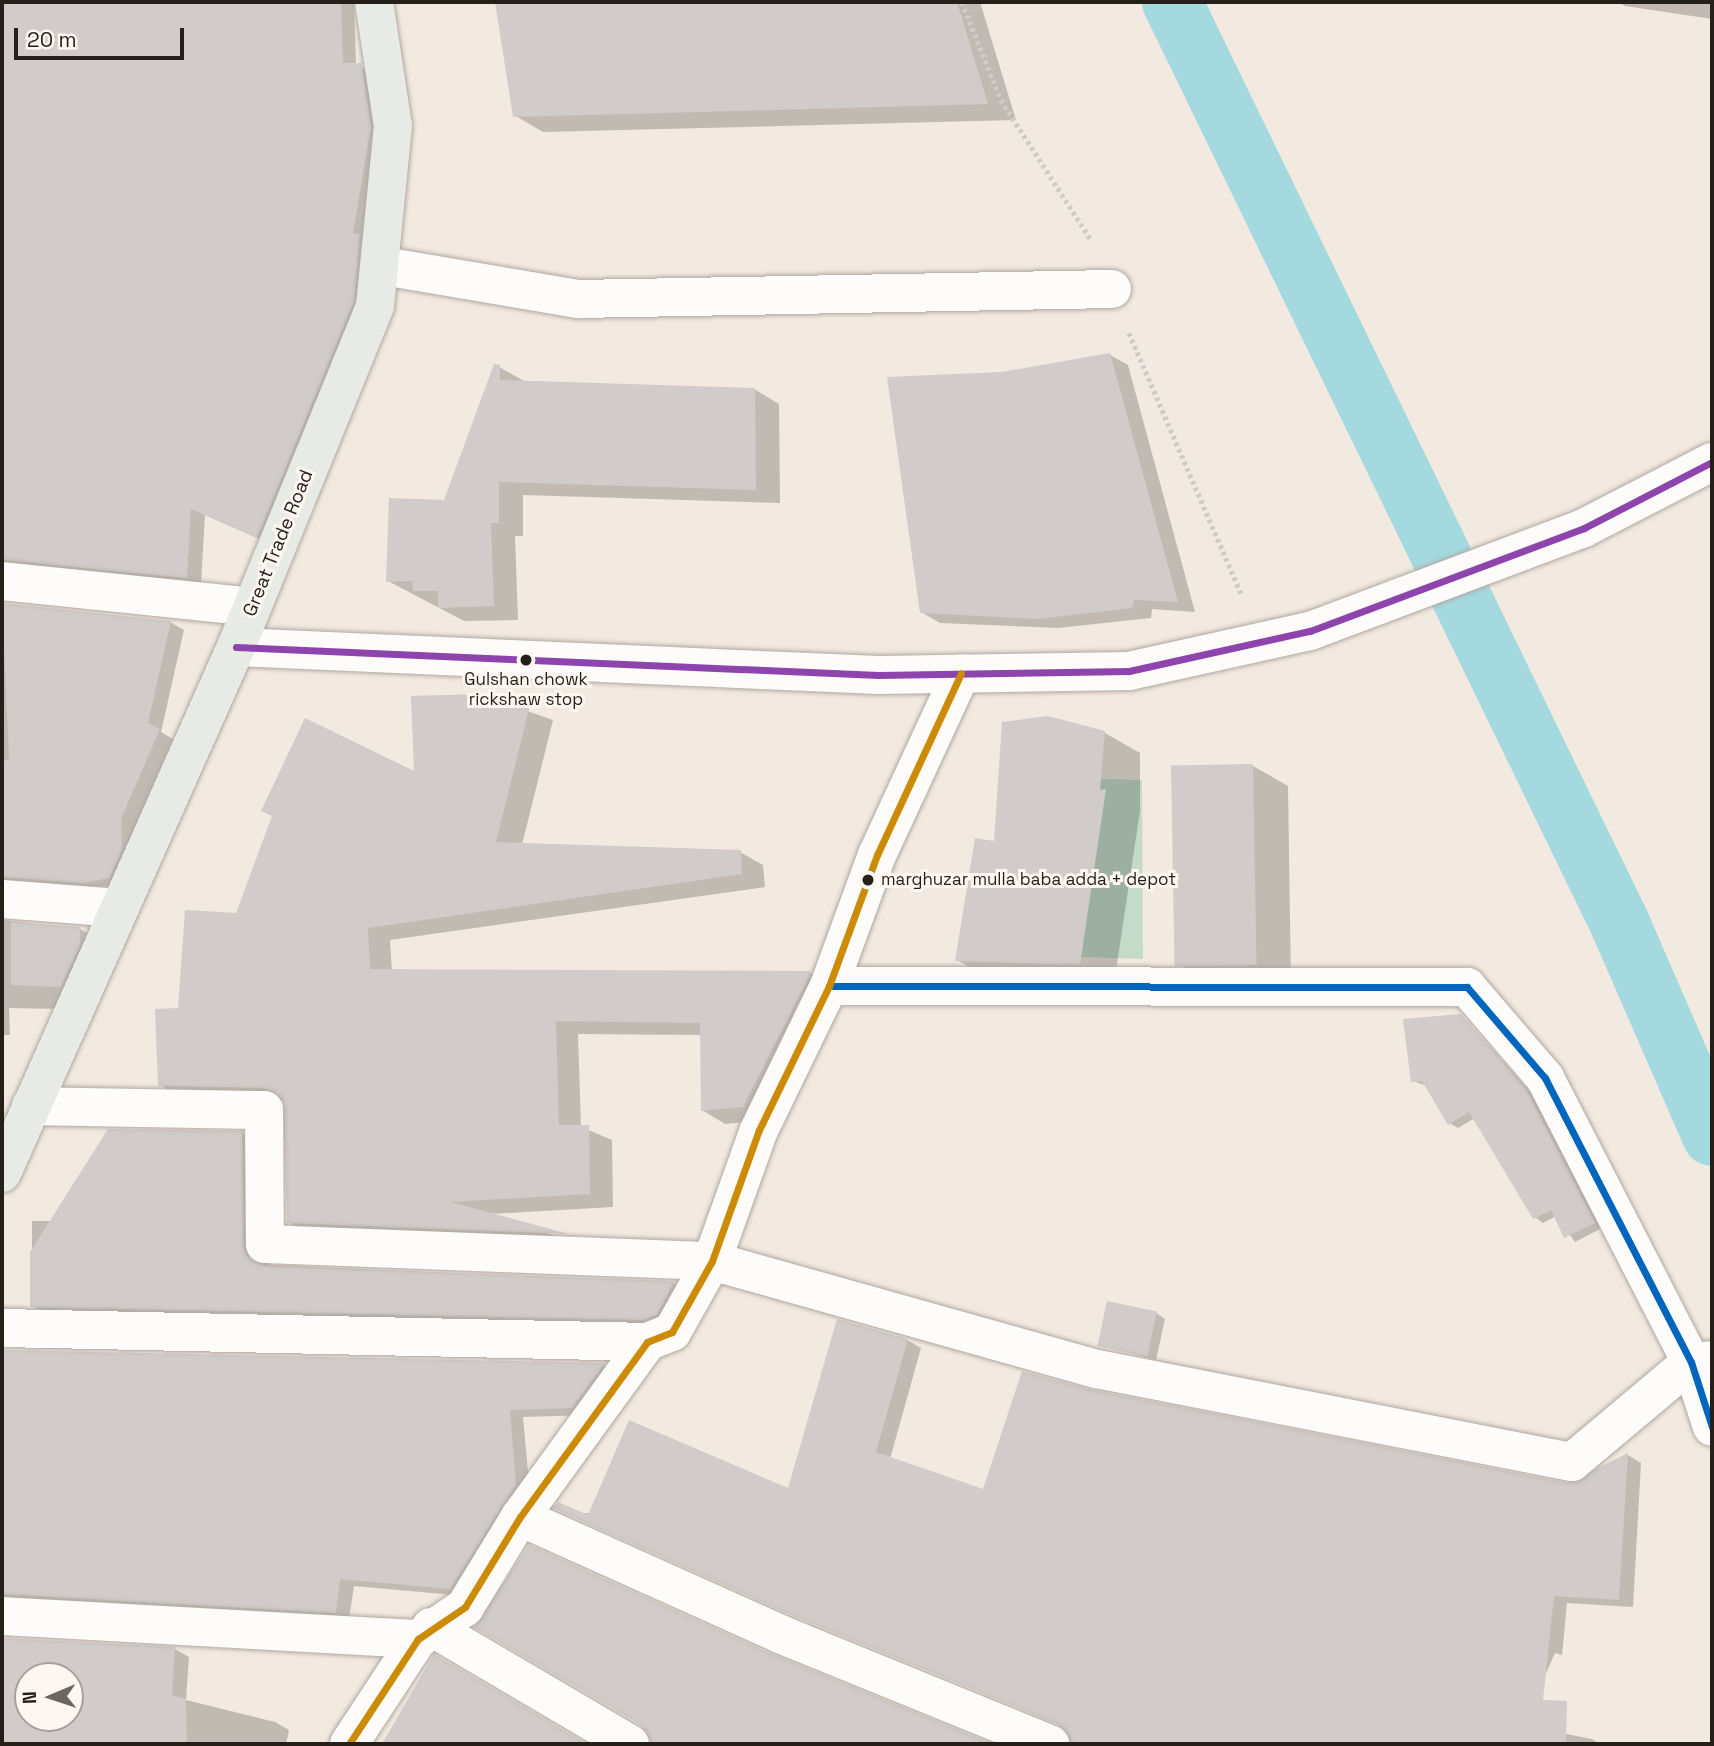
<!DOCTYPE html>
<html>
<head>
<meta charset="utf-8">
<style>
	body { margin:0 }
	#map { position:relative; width:1714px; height:1746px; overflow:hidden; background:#f2e9e0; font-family:"Space Grotesk",sans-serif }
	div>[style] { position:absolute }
	.green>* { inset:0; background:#c5dbc9 }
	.shadow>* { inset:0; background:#0003 }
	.canal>* { height:60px; margin:-30px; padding:0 30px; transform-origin:30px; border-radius:30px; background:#a4d9df }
	.building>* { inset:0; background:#d1cbc9; transform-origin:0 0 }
	.path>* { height:4.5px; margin-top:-2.25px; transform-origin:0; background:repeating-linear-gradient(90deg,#cecbc8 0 3.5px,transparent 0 7px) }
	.roads { filter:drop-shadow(0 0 2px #afa8a1) drop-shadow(0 0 2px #afa8a1) }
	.pedestrian>* { height:38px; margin:-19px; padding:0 19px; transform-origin:19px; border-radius:19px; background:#fdfcfa }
	.minor>* { height:38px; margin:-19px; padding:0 19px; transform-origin:19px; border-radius:19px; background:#fdfcfa }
	.secondary>* { height:38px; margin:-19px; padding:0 19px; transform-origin:19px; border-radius:19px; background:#fdfcfa }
	.primary>* { height:38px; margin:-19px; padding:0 19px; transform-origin:19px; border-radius:19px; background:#e8eae5 }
	.bus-1>* { height:7px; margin:-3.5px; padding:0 3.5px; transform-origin:3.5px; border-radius:3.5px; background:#8e44ad }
	.bus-2>* { height:7px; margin:-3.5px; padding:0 3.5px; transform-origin:3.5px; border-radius:3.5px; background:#0065bd }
	.bus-3>* { height:7px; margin:-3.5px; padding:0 3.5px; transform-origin:3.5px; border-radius:3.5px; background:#cd8b05 }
	.dots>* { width:19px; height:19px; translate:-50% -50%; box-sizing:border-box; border:4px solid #fef7f1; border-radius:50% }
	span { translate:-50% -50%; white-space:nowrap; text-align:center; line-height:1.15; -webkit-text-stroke:6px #fef7f1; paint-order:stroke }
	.bus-label { font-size:17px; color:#251f1a }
	.left { translate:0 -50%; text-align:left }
	.street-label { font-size:19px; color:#251f1a }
	.frame { position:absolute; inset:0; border:4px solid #251f1a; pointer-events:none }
	.north { position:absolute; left:14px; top:1662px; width:70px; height:70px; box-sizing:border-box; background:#fef7f1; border:2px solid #a7a19b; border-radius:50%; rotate:268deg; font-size:19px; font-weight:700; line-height:28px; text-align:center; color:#251f1a }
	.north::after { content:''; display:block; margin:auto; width:24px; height:32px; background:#6d665f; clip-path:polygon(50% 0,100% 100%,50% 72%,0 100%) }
	.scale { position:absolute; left:14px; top:28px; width:170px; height:32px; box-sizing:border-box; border:4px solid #251f1a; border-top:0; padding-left:9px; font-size:21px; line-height:24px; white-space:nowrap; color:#251f1a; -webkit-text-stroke:5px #fef7f1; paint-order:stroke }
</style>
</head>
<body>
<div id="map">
	<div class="green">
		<i style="clip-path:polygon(1101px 779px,1142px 780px,1143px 959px,1079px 957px)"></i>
	</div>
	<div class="shadow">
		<i style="clip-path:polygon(2px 2px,354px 2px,356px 65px,375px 73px,384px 135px,367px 309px,271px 544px,205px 515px,201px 585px,2px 574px)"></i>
		<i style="clip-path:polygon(496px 2px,980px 2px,1016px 120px,543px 132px,514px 115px)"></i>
		<i style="clip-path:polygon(1617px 2px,1712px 2px,1712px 19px,1625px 6px)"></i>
		<i style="clip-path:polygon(1110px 355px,1128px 365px,1195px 612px,1152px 609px,1151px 618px,1058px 628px,940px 623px,921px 612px,1001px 374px)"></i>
		<i style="clip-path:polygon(499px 367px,524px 381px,754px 389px,779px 404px,780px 503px,523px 495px,523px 536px,515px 536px,518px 620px,464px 621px,388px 581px,445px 502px)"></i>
		<i style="clip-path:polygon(2px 604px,170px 622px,184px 630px,161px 732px,173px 739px,135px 827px,135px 858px,123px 885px,2px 893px)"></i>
		<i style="clip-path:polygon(484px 696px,553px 720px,522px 845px,740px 852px,763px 865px,765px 887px,390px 940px,392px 971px,811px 973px,833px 986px,766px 1120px,725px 1124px,702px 1110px,702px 1035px,578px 1034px,581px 1127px,612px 1140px,613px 1207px,490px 1214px,586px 1246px,312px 1235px,288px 1222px,284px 1100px,183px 1099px,160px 1085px,179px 1010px,238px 915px,416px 774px)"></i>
		<i style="clip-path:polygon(1105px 733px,1140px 753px,1140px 811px,1114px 984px,992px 980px,957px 960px,996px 843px)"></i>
		<i style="clip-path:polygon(1253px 766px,1288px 786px,1291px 984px,1213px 984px,1178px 964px)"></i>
		<i style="clip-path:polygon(2px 920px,80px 929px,94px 937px,61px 1009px,9px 1008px,10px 1035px,2px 1035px)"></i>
		<i style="clip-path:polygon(1461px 1015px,1534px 1096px,1602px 1228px,1575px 1242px,1556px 1216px,1543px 1223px,1535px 1217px,1475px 1118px,1458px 1128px,1449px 1123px,1427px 1086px,1413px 1081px)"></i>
		<i style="clip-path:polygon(242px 1133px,266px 1147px,270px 1265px,674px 1283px,697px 1297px,681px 1328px,56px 1320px,32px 1306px,32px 1221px,52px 1221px)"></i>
		<i style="clip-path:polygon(1156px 1313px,1165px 1319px,1156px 1360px,1099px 1345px)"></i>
		<i style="clip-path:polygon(907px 1340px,921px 1348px,890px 1459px,984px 1491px,1092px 1392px,1568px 1485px,1628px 1455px,1641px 1463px,1633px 1607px,1567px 1603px,1562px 1655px,1555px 1653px,1515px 1744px,1072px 1744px,1062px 1726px,570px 1515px,789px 1491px)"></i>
		<i style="clip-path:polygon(2px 1351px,604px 1365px,618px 1372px,587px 1415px,523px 1417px,530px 1493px,465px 1596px,354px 1586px,349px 1620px,2px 1610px)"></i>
		<i style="clip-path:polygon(evenodd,2px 1639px,175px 1649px,189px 1657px,186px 1700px,275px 1722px,289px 1730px,286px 1744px,2px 1744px,2px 1639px,28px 1676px,70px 1676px,70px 1718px,28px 1718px,28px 1676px)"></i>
		<i style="clip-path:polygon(771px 1656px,988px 1744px,653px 1744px)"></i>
		<i style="clip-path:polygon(435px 1657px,584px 1744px,382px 1744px)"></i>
		<i style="clip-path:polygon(1536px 1728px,1592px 1739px,1600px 1744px,1534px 1744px)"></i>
	</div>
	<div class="canal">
		<i style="left:1172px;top:2px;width:1025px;rotate:64.08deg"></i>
		<i style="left:1620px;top:924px;width:231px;rotate:66.5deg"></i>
	</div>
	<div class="building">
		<i style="clip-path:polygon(2px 2px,341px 2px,343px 63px,361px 63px,371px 127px,353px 233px,360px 234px,354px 301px,257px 538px,191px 509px,187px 578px,2px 560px)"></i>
		<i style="clip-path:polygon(495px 2px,957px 2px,988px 104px,513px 117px)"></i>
		<i style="clip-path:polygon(1110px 353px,1178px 602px,1134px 600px,1132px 608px,1038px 619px,920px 613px,887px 377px,1001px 372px)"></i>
		<i style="clip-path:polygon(494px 364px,500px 365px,500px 380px,755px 388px,756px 490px,499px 482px,499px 523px,491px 523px,494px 606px,438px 608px,438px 591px,413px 591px,412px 581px,386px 582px,389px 498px,444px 500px)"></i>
		<i style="clip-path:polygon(2px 603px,171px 621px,148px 723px,160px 729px,121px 819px,122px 850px,109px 878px,82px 883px,2px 877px,2px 762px,9px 759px)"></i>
		<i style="clip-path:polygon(484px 694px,530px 705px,496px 842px,741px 850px,742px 874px,368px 928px,370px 969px,811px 971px,809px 977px,743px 1107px,701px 1111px,700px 1023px,556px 1021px,559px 1125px,589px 1125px,590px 1194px,451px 1202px,569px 1234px,287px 1223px,283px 1099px,264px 1088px,158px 1086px,155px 1009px,178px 1008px,185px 910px,236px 913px,272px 816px,261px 811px,305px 718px,414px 771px,411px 696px)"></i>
		<i style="clip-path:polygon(1048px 716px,1105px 731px,1100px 790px,1106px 789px,1080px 965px,955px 961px,975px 838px,994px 841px,1002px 722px)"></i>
		<i style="left:1253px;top:764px;width:201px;height:82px;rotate:89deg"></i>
		<i style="clip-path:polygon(11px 922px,80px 927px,80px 945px,61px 987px,11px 985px)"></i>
		<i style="clip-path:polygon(1461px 1014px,1526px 1089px,1595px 1223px,1564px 1238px,1551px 1210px,1533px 1219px,1469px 1112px,1448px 1125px,1422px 1081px,1411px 1082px,1403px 1019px)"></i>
		<i style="clip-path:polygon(108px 1129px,242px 1131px,243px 1245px,246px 1255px,264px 1266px,674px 1281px,657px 1315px,643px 1320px,30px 1307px,30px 1252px)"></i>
		<i style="left:1107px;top:1301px;width:51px;height:46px;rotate:12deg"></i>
		<i style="clip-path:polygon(837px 1319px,908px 1339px,876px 1452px,983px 1489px,1022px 1371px,1093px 1390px,1568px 1483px,1628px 1453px,1619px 1600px,1554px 1596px,1543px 1700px,1567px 1701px,1566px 1744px,1071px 1744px,1058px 1724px,789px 1614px,553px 1508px,558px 1502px,588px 1515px,629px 1420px,788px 1488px)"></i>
		<i style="clip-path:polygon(2px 1350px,605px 1363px,572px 1408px,510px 1410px,516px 1485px,450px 1589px,340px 1579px,336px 1613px,2px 1594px)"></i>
		<i style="clip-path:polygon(529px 1545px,772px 1654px,993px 1744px,652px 1744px,641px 1725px,474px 1627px)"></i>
		<i style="clip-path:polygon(evenodd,2px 1638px,175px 1647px,172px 1695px,186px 1699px,187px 1744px,2px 1744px,2px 1638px,28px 1676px,70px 1676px,70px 1718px,28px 1718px,28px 1676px)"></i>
		<i style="clip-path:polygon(434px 1654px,587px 1744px,382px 1744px)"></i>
	</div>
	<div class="path">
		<i style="left:962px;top:2px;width:105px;rotate:68.3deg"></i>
		<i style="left:1001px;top:100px;width:168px;rotate:57.2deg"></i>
		<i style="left:1129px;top:333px;width:285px;rotate:66.7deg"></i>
	</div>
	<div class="roads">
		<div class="pedestrian">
			<i style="left:383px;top:266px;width:198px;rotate:9.6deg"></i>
			<i style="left:578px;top:299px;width:534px;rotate:-1.07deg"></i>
		</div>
		<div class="minor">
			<i style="left:2px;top:581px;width:251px;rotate:5.9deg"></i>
			<i style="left:2px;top:899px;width:118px;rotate:4.4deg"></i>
			<i style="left:829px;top:986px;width:638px;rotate:0.09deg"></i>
			<i style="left:1467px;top:987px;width:120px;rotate:49.4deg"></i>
			<i style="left:1545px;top:1078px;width:319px;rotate:62.8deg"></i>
			<i style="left:1691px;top:1362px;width:68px;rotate:72.1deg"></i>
			<i style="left:31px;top:1106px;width:233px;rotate:1deg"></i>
			<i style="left:264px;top:1110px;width:134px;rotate:89.6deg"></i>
			<i style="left:265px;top:1244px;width:447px;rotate:2.2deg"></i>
			<i style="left:712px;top:1261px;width:400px;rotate:15.7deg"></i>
			<i style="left:1097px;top:1369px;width:484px;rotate:11.1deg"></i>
			<i style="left:1572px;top:1462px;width:155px;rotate:-40deg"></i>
			<i style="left:1691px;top:1362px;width:21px;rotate:-5deg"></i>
			<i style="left:2px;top:1328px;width:645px;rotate:1.24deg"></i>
			<i style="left:520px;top:1517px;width:285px;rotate:24.2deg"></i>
			<i style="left:780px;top:1634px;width:292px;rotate:22.2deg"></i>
			<i style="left:2px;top:1616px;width:417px;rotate:3.2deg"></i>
			<i style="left:431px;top:1627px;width:231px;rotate:30.5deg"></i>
			<i style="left:349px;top:1744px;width:126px;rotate:-56.7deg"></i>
			<i style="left:418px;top:1639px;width:57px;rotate:-34.2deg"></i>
			<i style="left:465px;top:1607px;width:105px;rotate:-58.6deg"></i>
			<i style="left:520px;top:1517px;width:216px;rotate:-54deg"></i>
			<i style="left:647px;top:1342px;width:27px;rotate:-22deg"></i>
			<i style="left:672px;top:1332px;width:81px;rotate:-60.6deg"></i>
			<i style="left:712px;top:1261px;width:139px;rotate:-70.3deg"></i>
			<i style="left:759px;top:1130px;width:160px;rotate:-64.1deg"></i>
			<i style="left:829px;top:986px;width:140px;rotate:-69.9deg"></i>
			<i style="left:877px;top:855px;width:200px;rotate:-65.2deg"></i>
		</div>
		<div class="secondary">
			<i style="left:236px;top:647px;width:643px;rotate:2.5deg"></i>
			<i style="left:878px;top:675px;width:251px;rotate:-0.9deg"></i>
			<i style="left:1129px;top:671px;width:185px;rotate:-12.5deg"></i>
			<i style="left:1310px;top:631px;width:293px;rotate:-20.6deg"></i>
			<i style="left:1584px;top:528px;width:144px;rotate:-27.3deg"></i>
		</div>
		<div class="primary">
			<i style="left:2px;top:1173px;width:576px;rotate:-66.02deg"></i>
			<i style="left:236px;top:647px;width:368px;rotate:-67.8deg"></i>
			<i style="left:375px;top:306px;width:181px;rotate:-84.3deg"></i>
			<i style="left:393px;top:126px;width:125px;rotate:-98.7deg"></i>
		</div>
	</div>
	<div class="bus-1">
		<i style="left:236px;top:647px;width:643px;rotate:2.5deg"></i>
		<i style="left:878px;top:675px;width:251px;rotate:-0.9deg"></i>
		<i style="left:1129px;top:671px;width:185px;rotate:-12.5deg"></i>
		<i style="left:1310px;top:631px;width:293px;rotate:-20.6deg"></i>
		<i style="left:1584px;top:528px;width:144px;rotate:-27.3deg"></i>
	</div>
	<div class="bus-2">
		<i style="left:829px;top:986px;width:638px;rotate:0.09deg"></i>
		<i style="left:1467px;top:987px;width:120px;rotate:49.4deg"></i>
		<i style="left:1545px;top:1078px;width:319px;rotate:62.8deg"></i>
		<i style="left:1691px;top:1362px;width:68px;rotate:72.1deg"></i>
	</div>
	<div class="bus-3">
		<i style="left:349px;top:1744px;width:126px;rotate:-56.7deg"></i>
		<i style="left:418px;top:1639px;width:57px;rotate:-34.2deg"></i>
		<i style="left:465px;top:1607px;width:105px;rotate:-58.6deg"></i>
		<i style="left:520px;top:1517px;width:216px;rotate:-54deg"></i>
		<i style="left:647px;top:1342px;width:27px;rotate:-22deg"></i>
		<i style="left:672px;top:1332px;width:81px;rotate:-60.6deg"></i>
		<i style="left:712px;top:1261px;width:139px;rotate:-70.3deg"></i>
		<i style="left:759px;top:1130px;width:160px;rotate:-64.1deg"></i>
		<i style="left:829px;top:986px;width:140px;rotate:-69.9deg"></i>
		<i style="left:877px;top:855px;width:200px;rotate:-65.2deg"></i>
	</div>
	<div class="dots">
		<i style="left:526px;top:660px;background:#251f1a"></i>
		<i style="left:868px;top:880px;background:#251f1a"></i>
	</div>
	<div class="bus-label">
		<span style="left:526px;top:690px">Gulshan chowk<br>rickshaw stop</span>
		<span class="left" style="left:881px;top:880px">marghuzar mulla baba adda + depot</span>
	</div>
	<div class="street-label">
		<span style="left:278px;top:543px;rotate:-68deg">Great Trade Road</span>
	</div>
	<div class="frame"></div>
	<div class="north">N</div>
	<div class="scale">20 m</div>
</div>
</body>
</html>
